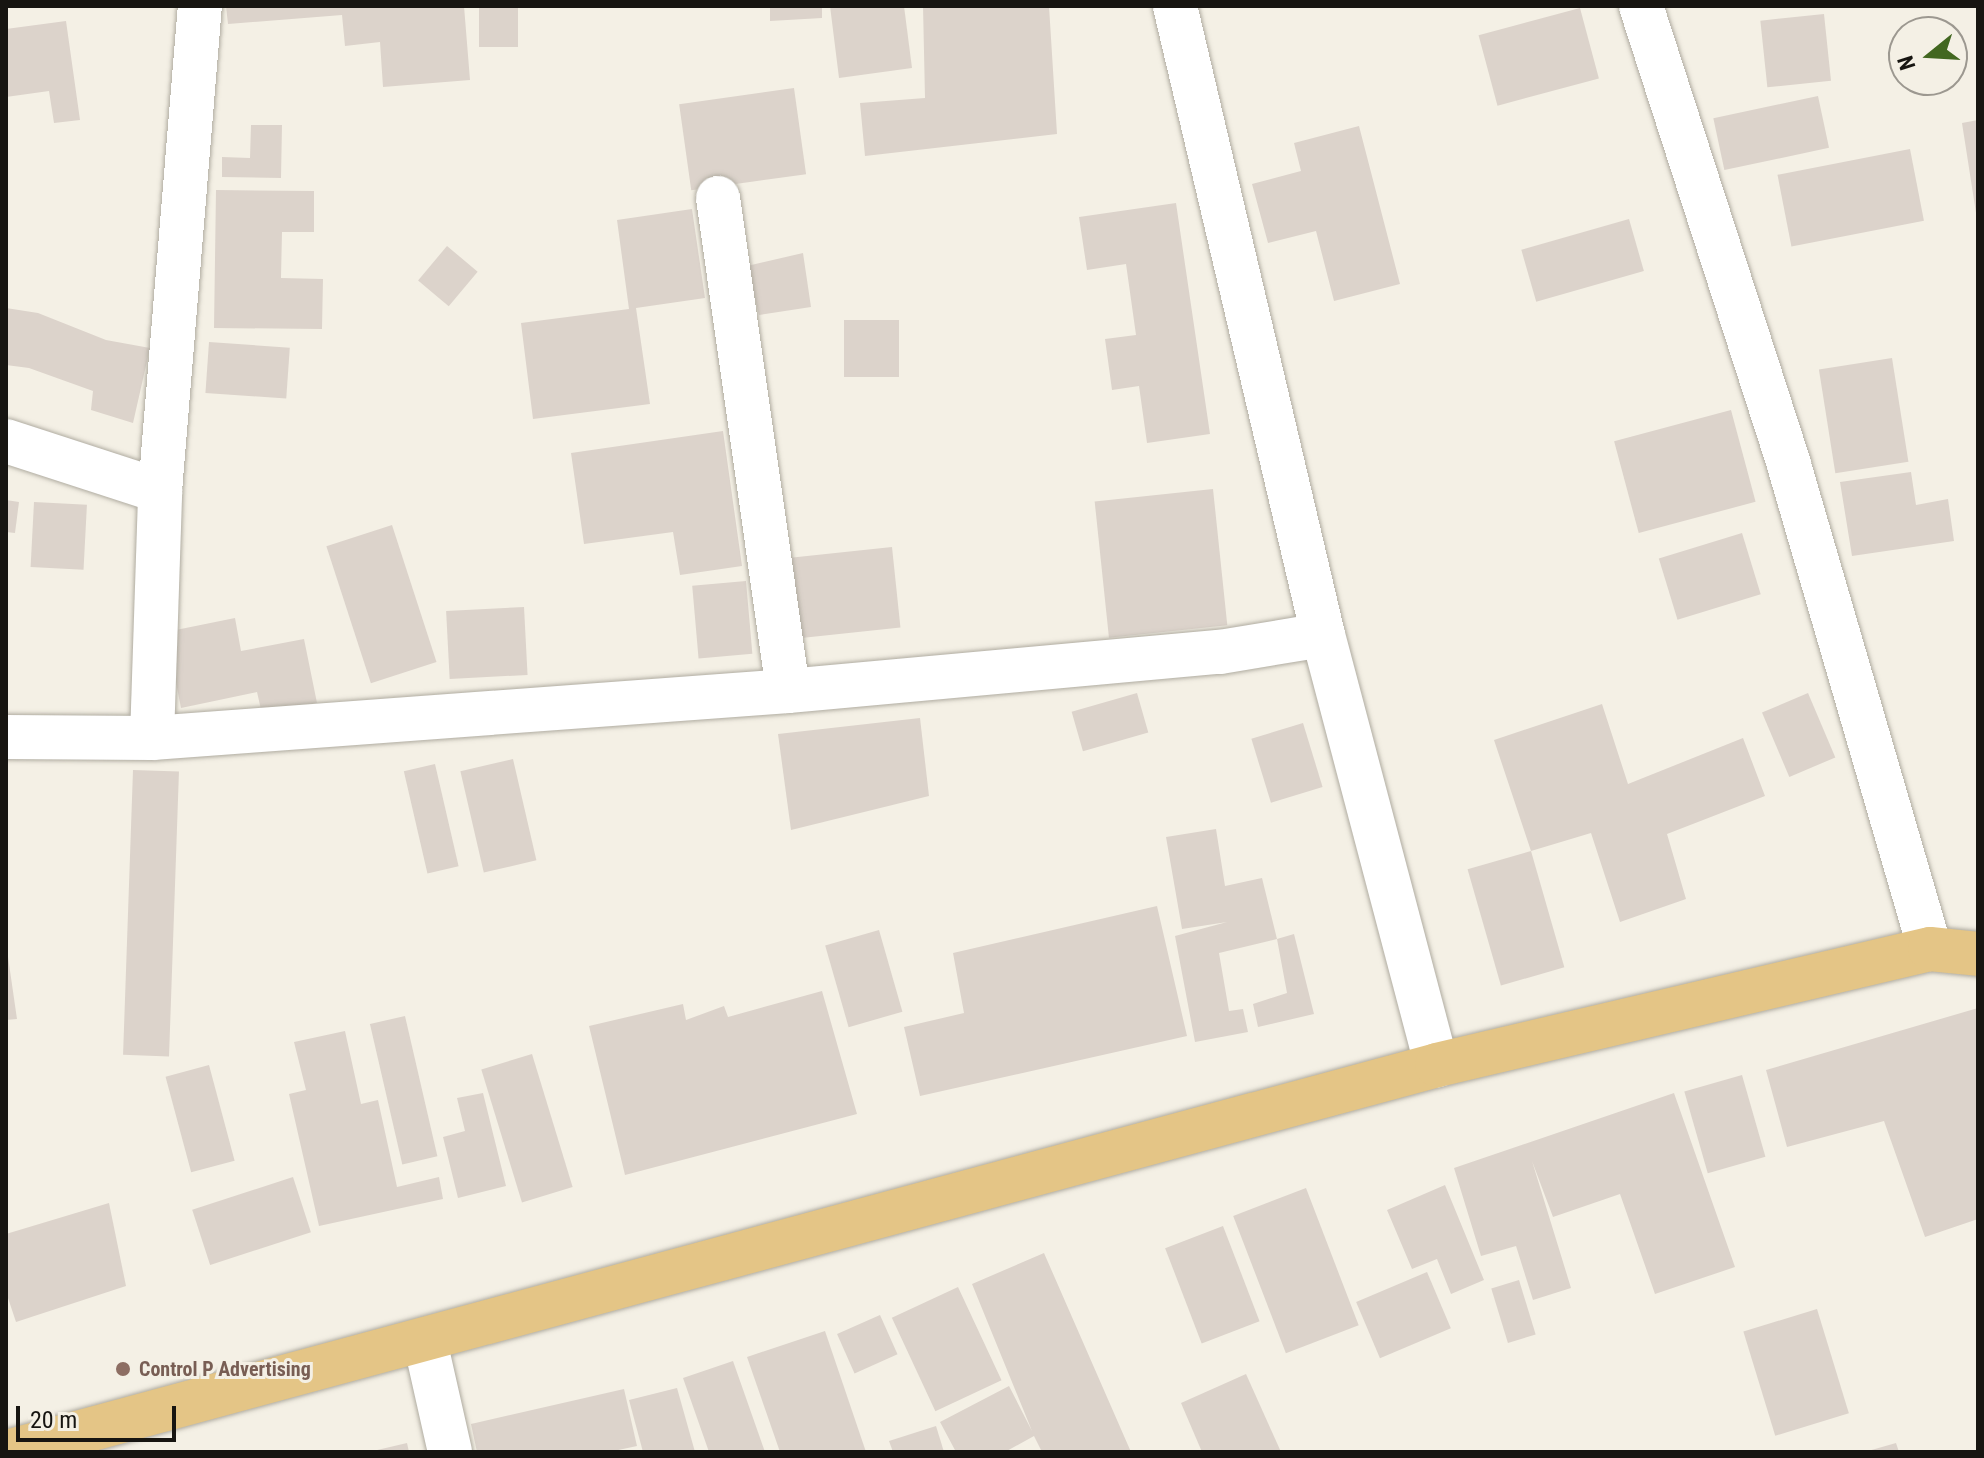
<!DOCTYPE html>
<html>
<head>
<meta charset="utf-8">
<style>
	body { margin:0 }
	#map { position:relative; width:1984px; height:1458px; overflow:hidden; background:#f4f0e5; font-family:"Roboto Condensed",sans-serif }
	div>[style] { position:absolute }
	.building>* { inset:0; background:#dcd3cb; transform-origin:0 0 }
	.roads { filter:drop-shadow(0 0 2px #b0aca1) drop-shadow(0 0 2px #b0aca1) }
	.minor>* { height:44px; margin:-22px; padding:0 22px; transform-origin:22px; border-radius:22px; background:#fff }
	.primary>* { height:44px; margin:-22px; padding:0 22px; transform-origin:22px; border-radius:22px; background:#e4c586 }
	.dots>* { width:22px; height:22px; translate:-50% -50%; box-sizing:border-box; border:4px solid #f4f0e5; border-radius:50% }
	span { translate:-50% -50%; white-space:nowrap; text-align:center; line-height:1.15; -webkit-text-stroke:6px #f4f0e5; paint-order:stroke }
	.education-label { font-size:20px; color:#785e54; font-weight:700 }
	.left { translate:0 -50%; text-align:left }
	.frame { position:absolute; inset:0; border:8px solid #171511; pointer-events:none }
	.north { position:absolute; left:1888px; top:16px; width:80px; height:80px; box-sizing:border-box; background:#f4f0e5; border:2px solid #9c9890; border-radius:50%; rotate:252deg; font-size:22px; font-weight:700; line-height:32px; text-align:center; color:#171511 }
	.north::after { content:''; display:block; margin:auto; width:28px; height:36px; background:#426720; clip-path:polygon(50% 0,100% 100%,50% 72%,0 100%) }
	.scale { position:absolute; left:16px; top:1406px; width:160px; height:36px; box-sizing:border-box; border:4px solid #171511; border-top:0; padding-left:10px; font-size:24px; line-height:28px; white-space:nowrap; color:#171511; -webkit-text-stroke:6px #f4f0e5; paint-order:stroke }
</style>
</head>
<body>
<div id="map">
	<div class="building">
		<i style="clip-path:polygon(226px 6px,464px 6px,470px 80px,383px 87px,380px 42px,345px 46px,342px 15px,228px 24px)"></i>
		<i style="left:479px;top:6px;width:39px;height:41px"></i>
		<i style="clip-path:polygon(770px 6px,822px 6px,822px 18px,770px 21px)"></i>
		<i style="clip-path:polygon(830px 6px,904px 6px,912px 68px,839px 78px)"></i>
		<i style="clip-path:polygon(923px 6px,1049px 6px,1057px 134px,865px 156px,860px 103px,925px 98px)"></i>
		<i style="left:1580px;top:8px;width:73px;height:105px;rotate:75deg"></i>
		<i style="left:1824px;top:14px;width:67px;height:64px;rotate:84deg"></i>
		<i style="clip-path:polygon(66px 21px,80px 120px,54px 123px,49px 91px,6px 97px,6px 29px)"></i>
		<i style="left:794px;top:88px;width:87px;height:116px;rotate:82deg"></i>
		<i style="left:1818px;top:96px;width:53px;height:107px;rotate:78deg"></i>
		<i style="clip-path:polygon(1978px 120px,1978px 213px,1976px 213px,1962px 123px)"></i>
		<i style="clip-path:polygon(251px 125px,282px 125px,281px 178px,222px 177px,222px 157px,250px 158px)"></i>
		<i style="clip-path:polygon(1359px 126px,1400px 284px,1334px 301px,1316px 231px,1268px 243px,1252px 184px,1301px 171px,1294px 143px)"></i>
		<i style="left:1910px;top:149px;width:73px;height:135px;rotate:79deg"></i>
		<i style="clip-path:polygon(216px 190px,314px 191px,314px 232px,282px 232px,281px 278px,323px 279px,322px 329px,214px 328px)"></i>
		<i style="clip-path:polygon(1176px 203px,1210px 434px,1147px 443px,1139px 386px,1112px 390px,1105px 339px,1136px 335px,1126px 264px,1087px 270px,1079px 217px)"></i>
		<i style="clip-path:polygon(692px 209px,705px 298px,636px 308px,650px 404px,533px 419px,521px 323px,629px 309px,617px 220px)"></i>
		<i style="left:1629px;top:219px;width:54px;height:112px;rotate:74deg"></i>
		<i style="left:447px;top:246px;width:40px;height:45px;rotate:40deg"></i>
		<i style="clip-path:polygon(803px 253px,811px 307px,759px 315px,747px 266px)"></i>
		<i style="clip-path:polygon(6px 308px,38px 313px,106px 340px,150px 348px,133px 423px,91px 410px,93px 391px,29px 368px,6px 365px)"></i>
		<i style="left:899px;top:320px;width:57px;height:55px;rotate:90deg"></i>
		<i style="left:209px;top:342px;width:81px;height:51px;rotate:4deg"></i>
		<i style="left:1892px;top:358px;width:105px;height:74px;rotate:81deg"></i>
		<i style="left:1731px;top:410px;width:95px;height:121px;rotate:75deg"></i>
		<i style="clip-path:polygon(723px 431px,742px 566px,680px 575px,673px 532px,584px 544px,571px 453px)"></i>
		<i style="clip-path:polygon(1911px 472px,1916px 505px,1948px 499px,1954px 541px,1852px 556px,1840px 482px)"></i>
		<i style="left:1213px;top:489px;width:137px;height:119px;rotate:84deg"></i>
		<i style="clip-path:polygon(6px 500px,19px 502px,15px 533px,6px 532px)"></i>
		<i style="left:34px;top:502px;width:53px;height:65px;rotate:3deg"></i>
		<i style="left:392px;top:525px;width:144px;height:69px;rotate:72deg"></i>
		<i style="left:1742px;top:533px;width:64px;height:87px;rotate:73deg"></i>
		<i style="left:892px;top:547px;width:81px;height:102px;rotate:84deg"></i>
		<i style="left:746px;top:581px;width:73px;height:54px;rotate:85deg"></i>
		<i style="left:524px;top:607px;width:68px;height:78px;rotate:87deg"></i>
		<i style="clip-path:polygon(235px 618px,241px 651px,304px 639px,317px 703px,262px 714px,257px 692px,181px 708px,166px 632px)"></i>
		<i style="left:1137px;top:693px;width:41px;height:68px;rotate:74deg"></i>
		<i style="left:1808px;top:693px;width:70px;height:50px;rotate:67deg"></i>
		<i style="clip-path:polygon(1602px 704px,1628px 784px,1743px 738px,1765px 796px,1667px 834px,1686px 899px,1620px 922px,1591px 833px,1531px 851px,1494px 740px)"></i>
		<i style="clip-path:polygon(920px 718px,929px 796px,791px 830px,778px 734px)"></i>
		<i style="left:1303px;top:723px;width:67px;height:54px;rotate:73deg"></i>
		<i style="left:513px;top:759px;width:104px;height:54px;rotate:77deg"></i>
		<i style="left:435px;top:764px;width:105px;height:32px;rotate:77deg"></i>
		<i style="left:133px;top:770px;width:46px;height:285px;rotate:2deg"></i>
		<i style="clip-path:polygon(1216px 829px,1225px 886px,1262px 878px,1277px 939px,1219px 953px,1229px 1011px,1243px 1009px,1248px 1032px,1195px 1042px,1175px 936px,1227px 922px,1182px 929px,1166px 837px)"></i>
		<i style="left:1531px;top:851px;width:121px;height:66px;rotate:74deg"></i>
		<i style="clip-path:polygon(1157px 906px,1187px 1036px,920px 1096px,904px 1027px,964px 1013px,953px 953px)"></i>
		<i style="left:879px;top:930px;width:85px;height:56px;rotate:74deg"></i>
		<i style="clip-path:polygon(1294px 934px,1314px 1014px,1258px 1027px,1253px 1004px,1287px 993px,1277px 939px)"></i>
		<i style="clip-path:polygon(6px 943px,17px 1019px,6px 1020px)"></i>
		<i style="clip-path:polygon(822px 991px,857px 1114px,625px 1175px,589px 1026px,683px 1004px,686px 1020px,724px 1006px,728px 1017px)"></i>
		<i style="clip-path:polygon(1978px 1008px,1978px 1219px,1925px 1237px,1884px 1121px,1787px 1147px,1766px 1070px)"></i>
		<i style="left:405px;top:1016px;width:144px;height:36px;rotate:77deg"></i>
		<i style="clip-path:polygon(345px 1031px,361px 1104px,378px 1100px,397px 1187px,439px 1177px,443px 1199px,319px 1226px,289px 1094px,306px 1090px,294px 1042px)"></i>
		<i style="left:532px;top:1054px;width:139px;height:53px;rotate:73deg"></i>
		<i style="left:209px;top:1065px;width:99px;height:45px;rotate:75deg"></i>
		<i style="left:1742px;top:1075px;width:85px;height:60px;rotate:74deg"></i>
		<i style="clip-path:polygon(483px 1093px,506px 1186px,458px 1198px,443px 1137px,465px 1131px,457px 1098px)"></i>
		<i style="clip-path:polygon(1674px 1093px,1735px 1267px,1655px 1294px,1620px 1194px,1553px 1217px,1532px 1161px,1571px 1288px,1533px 1300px,1516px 1246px,1481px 1256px,1454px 1168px)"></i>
		<i style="left:293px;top:1177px;width:58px;height:106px;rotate:72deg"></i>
		<i style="clip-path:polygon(1445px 1185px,1484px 1280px,1451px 1294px,1437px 1259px,1412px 1269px,1387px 1210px)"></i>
		<i style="left:1306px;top:1188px;width:147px;height:78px;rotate:69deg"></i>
		<i style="clip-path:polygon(109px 1203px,126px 1286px,16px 1322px,6px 1292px,6px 1234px)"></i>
		<i style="left:1223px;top:1226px;width:102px;height:62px;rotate:69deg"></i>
		<i style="clip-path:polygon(1044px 1253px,1131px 1452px,1042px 1452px,1034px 1436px,1005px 1452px,956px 1452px,940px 1422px,1009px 1386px,1032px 1431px,972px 1284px)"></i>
		<i style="left:1427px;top:1272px;width:61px;height:77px;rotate:67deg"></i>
		<i style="left:1519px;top:1280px;width:57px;height:29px;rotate:73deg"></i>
		<i style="left:958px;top:1287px;width:103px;height:73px;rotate:65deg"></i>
		<i style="left:1817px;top:1309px;width:109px;height:77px;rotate:73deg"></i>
		<i style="left:880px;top:1315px;width:43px;height:47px;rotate:66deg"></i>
		<i style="clip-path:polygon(825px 1331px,866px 1452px,780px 1452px,747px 1357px)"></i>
		<i style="clip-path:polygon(733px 1361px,765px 1452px,709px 1452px,683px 1378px)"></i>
		<i style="clip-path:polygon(1246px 1374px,1281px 1452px,1202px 1452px,1181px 1403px)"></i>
		<i style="clip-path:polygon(677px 1388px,695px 1452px,643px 1452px,629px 1400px)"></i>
		<i style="clip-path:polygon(624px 1389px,637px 1446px,609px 1452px,477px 1452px,471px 1424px)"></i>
		<i style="clip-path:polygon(936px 1426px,944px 1452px,893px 1452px,889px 1441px)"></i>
		<i style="clip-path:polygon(407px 1443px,409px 1452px,373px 1452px,373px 1451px)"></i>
		<i style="clip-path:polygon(1896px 1443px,1899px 1452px,1868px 1452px,1868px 1451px)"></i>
	</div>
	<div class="roads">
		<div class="minor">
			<i style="left:1175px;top:6px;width:646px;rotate:76.76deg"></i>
			<i style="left:1323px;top:635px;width:445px;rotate:75.2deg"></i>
			<i style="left:1641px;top:6px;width:482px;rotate:72.1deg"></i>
			<i style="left:1789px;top:465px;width:504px;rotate:73.76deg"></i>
			<i style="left:718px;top:198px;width:498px;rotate:81.9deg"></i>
			<i style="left:6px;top:441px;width:162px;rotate:18deg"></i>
			<i style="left:6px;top:737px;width:146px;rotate:0.4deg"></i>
			<i style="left:152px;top:738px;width:638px;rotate:-4.23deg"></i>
			<i style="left:788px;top:691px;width:434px;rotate:-5.2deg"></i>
			<i style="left:1220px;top:652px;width:104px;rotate:-9.4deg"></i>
			<i style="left:152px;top:738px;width:247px;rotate:-88.1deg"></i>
			<i style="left:160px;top:491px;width:487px;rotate:-85.3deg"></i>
			<i style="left:425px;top:1341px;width:114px;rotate:77.3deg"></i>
		</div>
		<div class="primary">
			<i style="left:7px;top:1452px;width:1481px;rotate:-15.14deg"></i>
			<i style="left:1437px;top:1065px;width:506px;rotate:-13.24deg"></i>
			<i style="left:1930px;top:949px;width:48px;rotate:5.9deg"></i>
		</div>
	</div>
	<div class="dots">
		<i style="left:123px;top:1369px;background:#8d6e63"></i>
	</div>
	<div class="education-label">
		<span class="left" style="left:139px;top:1369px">Control P Advertising</span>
	</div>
	<div class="frame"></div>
	<div class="north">N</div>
	<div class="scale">20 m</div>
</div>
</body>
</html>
